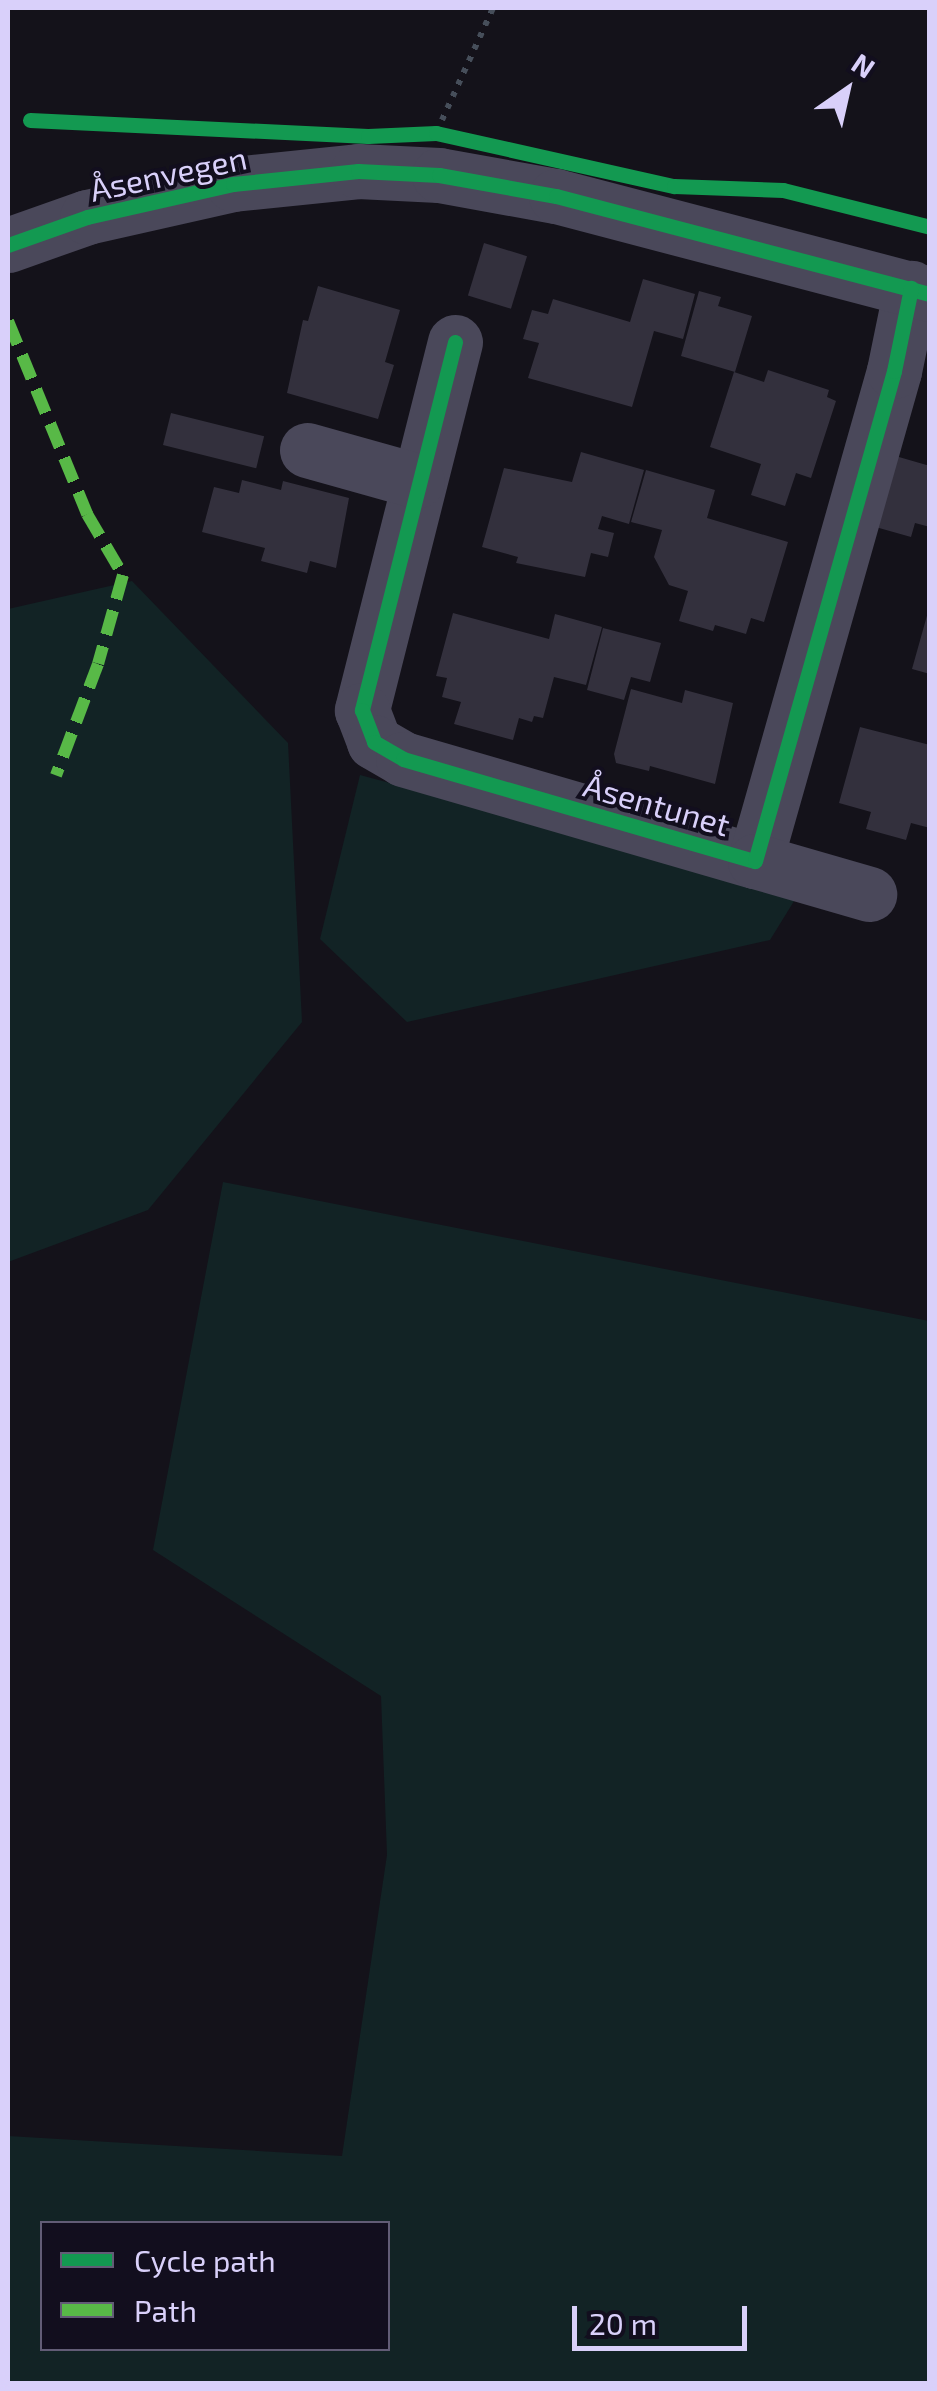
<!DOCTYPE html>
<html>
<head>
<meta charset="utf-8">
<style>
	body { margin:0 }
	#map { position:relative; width:937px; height:2391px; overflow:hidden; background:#14121a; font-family:"Exo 2",sans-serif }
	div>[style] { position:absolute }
	.green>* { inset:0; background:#122325 }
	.building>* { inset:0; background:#33303d; transform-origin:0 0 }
	.path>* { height:6px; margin-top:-3px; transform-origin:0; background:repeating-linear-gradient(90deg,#464e5a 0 5px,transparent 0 13px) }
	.minor>* { height:55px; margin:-27.5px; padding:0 27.5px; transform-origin:27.5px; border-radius:27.5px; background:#4a485a }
	.tertiary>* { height:55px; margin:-27.5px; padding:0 27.5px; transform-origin:27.5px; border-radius:27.5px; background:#4a485a }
	.quiet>* { height:12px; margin-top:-6px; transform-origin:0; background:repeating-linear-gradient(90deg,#58b947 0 25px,transparent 0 37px) }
	.cycleway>* { height:15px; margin:-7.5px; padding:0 7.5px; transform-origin:7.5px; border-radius:7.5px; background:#139951 }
	span { translate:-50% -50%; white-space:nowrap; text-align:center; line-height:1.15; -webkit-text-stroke:8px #120e1e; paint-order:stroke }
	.street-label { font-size:32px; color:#d9d0fa }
	.frame { position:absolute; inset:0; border:10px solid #d9d0fa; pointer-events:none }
	.legend { position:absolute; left:40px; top:2221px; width:350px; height:130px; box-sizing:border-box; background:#120e1e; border:2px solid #625c76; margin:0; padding:12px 18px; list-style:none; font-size:30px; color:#d9d0fa }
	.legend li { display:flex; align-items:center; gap:20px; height:50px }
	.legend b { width:50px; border:2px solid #625c76 }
	.north { position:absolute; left:797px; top:40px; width:100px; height:100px; -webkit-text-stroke:8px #120e1e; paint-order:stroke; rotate:34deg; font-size:28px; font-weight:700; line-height:40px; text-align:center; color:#d9d0fa }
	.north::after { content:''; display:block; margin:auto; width:35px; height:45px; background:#d9d0fa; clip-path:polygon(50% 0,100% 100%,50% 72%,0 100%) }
	.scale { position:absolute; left:572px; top:2306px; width:175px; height:45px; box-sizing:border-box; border:5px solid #d9d0fa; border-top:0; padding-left:12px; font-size:30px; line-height:35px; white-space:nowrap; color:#d9d0fa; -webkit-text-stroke:8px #120e1e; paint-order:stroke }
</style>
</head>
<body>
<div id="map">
	<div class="green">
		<i style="clip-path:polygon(132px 581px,288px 743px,302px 1022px,148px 1210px,8px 1262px,8px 609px)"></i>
		<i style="clip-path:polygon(360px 775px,799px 893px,770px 940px,407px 1022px,320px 939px)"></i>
		<i style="clip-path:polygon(evenodd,223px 1182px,929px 1321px,929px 2383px,8px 2383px,8px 2136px,342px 2156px,387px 1855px,381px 1696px,153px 1550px,223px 1182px,42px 2224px,388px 2224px,388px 2348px,42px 2348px,42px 2224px)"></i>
	</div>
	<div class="building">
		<i style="left:484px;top:243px;width:45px;height:55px;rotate:17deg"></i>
		<i style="clip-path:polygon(643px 279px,695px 294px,683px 339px,654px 331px,632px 407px,528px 378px,539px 343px,523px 339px,532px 310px,548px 314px,553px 299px,630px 322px)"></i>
		<i style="clip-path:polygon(318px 286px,400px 310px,385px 362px,394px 365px,378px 419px,287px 393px,303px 320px,308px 321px)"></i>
		<i style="clip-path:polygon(699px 291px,721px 297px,718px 306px,752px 316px,735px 372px,681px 356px)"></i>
		<i style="clip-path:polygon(768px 370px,829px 390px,827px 397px,836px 401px,811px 478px,796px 473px,785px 506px,751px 495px,761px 464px,710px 447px,734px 372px,764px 382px)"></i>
		<i style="left:171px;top:413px;width:96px;height:33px;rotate:14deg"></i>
		<i style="clip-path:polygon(581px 452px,644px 470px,629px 524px,602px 516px,598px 529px,614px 533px,608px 557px,591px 553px,585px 577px,516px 563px,518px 557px,482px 547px,504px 468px,572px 482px)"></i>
		<i style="clip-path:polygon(892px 455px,930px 466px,930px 527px,915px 523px,911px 537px,872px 526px)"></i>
		<i style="clip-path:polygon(646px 470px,715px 490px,707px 518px,788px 542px,764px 622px,751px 618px,746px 634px,715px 625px,713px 631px,679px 621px,688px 591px,669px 585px,654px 557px,662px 530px,631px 522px)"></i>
		<i style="clip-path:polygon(242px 480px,281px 490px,283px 481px,349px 498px,336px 568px,310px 561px,307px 573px,261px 561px,265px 548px,202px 532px,214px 487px,239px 493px)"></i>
		<i style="clip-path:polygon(928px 612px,930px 612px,930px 674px,912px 669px)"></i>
		<i style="clip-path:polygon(453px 613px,549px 639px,555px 614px,602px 627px,586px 685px,554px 677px,543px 718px,534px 716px,532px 722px,519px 718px,513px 740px,454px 724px,461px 702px,442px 697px,447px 678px,436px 676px)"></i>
		<i style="clip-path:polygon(603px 628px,661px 643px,650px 682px,631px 677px,624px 700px,587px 690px)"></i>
		<i style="clip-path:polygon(631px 689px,682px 703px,685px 690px,733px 703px,715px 784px,650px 766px,649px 771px,616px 763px,614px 754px)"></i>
		<i style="clip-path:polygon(860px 727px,930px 745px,930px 828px,911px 823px,906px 840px,866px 829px,871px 812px,839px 803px)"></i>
	</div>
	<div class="path">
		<i style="left:442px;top:120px;width:123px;rotate:-65.5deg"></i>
	</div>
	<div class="minor">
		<i style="left:455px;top:342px;width:380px;rotate:104.2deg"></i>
		<i style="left:362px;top:710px;width:34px;rotate:69deg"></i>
		<i style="left:374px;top:742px;width:34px;rotate:30deg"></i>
		<i style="left:403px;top:759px;width:366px;rotate:16.2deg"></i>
		<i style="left:755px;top:861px;width:509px;rotate:-74.16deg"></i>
		<i style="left:894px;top:371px;width:85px;rotate:-78.4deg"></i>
		<i style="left:307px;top:450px;width:114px;rotate:15.7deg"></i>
		<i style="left:755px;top:861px;width:119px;rotate:16.1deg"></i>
	</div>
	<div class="tertiary">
		<i style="left:8px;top:245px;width:84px;rotate:-19.5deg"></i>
		<i style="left:87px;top:217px;width:150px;rotate:-12.7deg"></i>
		<i style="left:233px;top:184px;width:126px;rotate:-5.9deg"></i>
		<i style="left:358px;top:171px;width:81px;rotate:2.8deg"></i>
		<i style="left:439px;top:175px;width:119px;rotate:10.2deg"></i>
		<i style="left:556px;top:196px;width:387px;rotate:14.7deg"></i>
	</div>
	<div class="quiet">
		<i style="left:8px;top:321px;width:209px;rotate:67.7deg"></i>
		<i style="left:87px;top:514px;width:71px;rotate:59.5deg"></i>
		<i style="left:123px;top:575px;width:92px;rotate:105.7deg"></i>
		<i style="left:98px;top:664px;width:119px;rotate:110.7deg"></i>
	</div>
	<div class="cycleway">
		<i style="left:30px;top:120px;width:338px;rotate:2.7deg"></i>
		<i style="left:368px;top:136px;width:68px;rotate:-2.5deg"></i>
		<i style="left:436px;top:133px;width:244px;rotate:12.6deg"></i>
		<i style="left:674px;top:186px;width:109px;rotate:2.1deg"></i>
		<i style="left:783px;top:190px;width:152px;rotate:14.1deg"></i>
		<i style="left:8px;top:245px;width:84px;rotate:-19.5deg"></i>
		<i style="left:87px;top:217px;width:150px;rotate:-12.7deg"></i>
		<i style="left:233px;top:184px;width:126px;rotate:-5.9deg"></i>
		<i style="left:358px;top:171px;width:81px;rotate:2.8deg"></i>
		<i style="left:439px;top:175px;width:119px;rotate:10.2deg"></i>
		<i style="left:556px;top:196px;width:387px;rotate:14.7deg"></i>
		<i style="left:455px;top:342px;width:380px;rotate:104.2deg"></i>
		<i style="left:362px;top:710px;width:34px;rotate:69deg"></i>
		<i style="left:374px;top:742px;width:34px;rotate:30deg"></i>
		<i style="left:403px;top:759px;width:366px;rotate:16.2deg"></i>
		<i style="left:755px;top:861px;width:509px;rotate:-74.16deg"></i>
		<i style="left:894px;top:371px;width:85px;rotate:-78.4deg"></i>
	</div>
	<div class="street-label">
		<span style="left:168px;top:173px;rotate:-12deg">Åsenvegen</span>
		<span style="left:657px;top:804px;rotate:16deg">Åsentunet</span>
	</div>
	<div class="frame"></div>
	<ul class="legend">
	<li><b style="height:12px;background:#139951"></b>Cycle path</li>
	<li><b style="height:12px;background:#58b947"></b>Path</li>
	</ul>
	<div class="north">N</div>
	<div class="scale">20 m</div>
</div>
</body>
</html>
